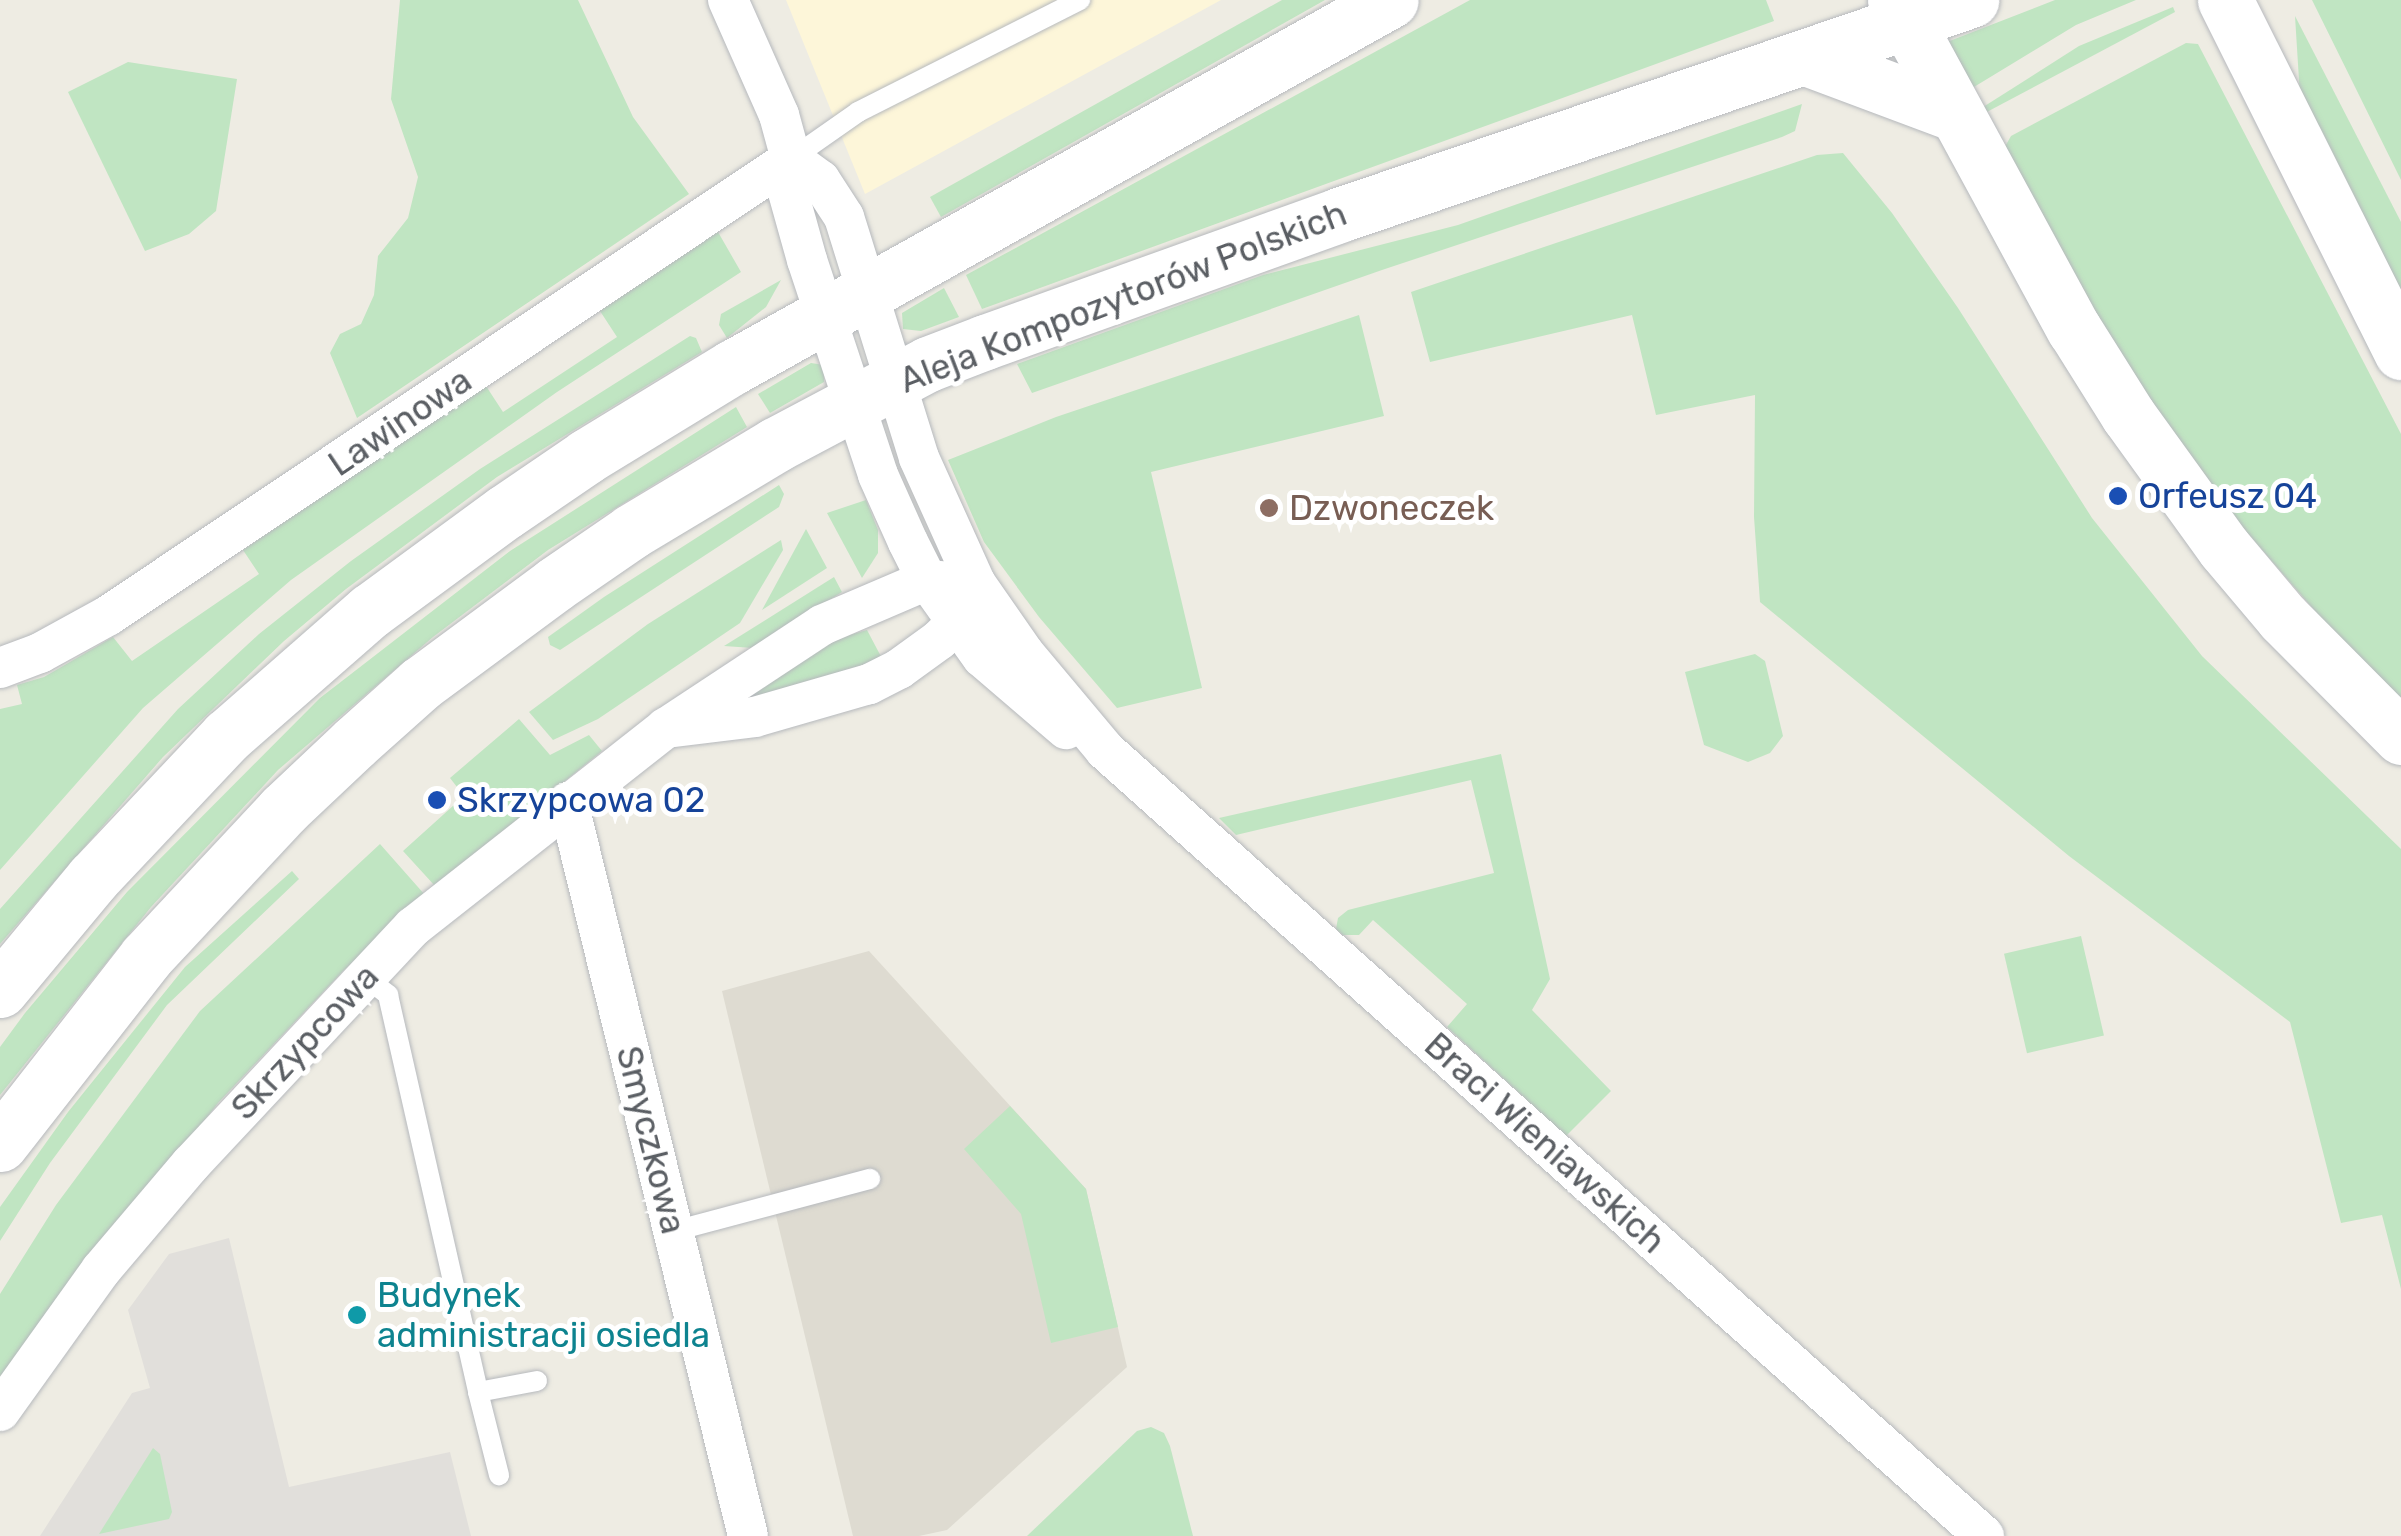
<!DOCTYPE html>
<html>
<head>
<meta charset="utf-8">
<style>
	body { margin:0 }
	#map { position:relative; width:2401px; height:1536px; overflow:hidden; background:#eeece3; font-family:Rubik,sans-serif }
	div>[style] { position:absolute }
	.commercial>* { inset:0; background:#fdf6d9 }
	.industrial>* { inset:0; background:#e1dfdb }
	.education>* { inset:0; background:#dedbd1 }
	.green>* { inset:0; background:#c0e5c2; transform-origin:0 0 }
	.roads { filter:drop-shadow(0 0 2px #b6b9bd) drop-shadow(0 0 2px #b6b9bd) }
	.lane>* { height:20px; margin:-10px; padding:0 10px; transform-origin:10px; border-radius:10px; background:#fff }
	.street>* { height:40px; margin:-20px; padding:0 20px; transform-origin:20px; border-radius:20px; background:#fff }
	.secondary>* { height:55px; margin:-27.5px; padding:0 27.5px; transform-origin:27.5px; border-radius:27.5px; background:#fff }
	.dots>* { width:28px; height:28px; translate:-50% -50%; box-sizing:border-box; border:5px solid #fff; border-radius:50% }
	span { translate:-50% -50%; white-space:nowrap; text-align:center; line-height:1.15; -webkit-text-stroke:10px #fff; paint-order:stroke }
	.street-label { font-size:35px; color:#5b5f64 }
	.transit-label { font-size:35px; color:#164399 }
	.left { translate:0 -50%; text-align:left }
	.education-label { font-size:35px; color:#785e54 }
	.culture-label { font-size:35px; color:#0d838f }
</style>
</head>
<body>
<div id="map">
	<div class="commercial">
		<i style="clip-path:polygon(786px 0,1221px 0,865px 194px)"></i>
	</div>
	<div class="industrial">
		<i style="clip-path:polygon(229px 1238px,289px 1487px,450px 1452px,471px 1536px,40px 1536px,132px 1393px,150px 1388px,128px 1310px,169px 1254px)"></i>
	</div>
	<div class="education">
		<i style="clip-path:polygon(869px 951px,1086px 1189px,1127px 1367px,947px 1530px,919px 1536px,853px 1536px,722px 991px)"></i>
	</div>
	<div class="green">
		<i style="clip-path:polygon(400px 0,578px 0,633px 117px,689px 194px,357px 418px,330px 353px,340px 334px,361px 324px,374px 295px,378px 256px,408px 218px,418px 177px,391px 99px)"></i>
		<i style="clip-path:polygon(1282px 0,1325px 0,941px 217px,930px 197px)"></i>
		<i style="clip-path:polygon(1470px 0,1766px 0,1774px 21px,982px 309px,966px 275px)"></i>
		<i style="clip-path:polygon(2055px 0,2136px 0,2076px 25px,1969px 90px,1947px 42px)"></i>
		<i style="clip-path:polygon(2312px 0,2401px 0,2401px 180px,2313px 2px)"></i>
		<i style="clip-path:polygon(2173px 7px,2175px 12px,1983px 114px,1980px 109px,2079px 46px)"></i>
		<i style="clip-path:polygon(2295px 16px,2401px 222px,2401px 300px,2300px 96px)"></i>
		<i style="clip-path:polygon(2186px 43px,2198px 44px,2401px 434px,2401px 700px,2335px 634px,2219px 500px,2147px 408px,2002px 152px,2011px 136px)"></i>
		<i style="clip-path:polygon(128px 62px,237px 79px,216px 211px,189px 234px,145px 251px,68px 92px)"></i>
		<i style="clip-path:polygon(1802px 104px,1795px 131px,1782px 137px,1382px 270px,1032px 393px,1017px 364px,1263px 275px,1458px 225px)"></i>
		<i style="clip-path:polygon(1843px 153px,1892px 213px,1958px 308px,2092px 518px,2202px 656px,2401px 849px,2401px 1289px,2382px 1215px,2341px 1223px,2290px 1022px,2069px 856px,1760px 602px,1754px 517px,1755px 395px,1656px 415px,1632px 315px,1430px 362px,1411px 292px,1817px 155px)"></i>
		<i style="clip-path:polygon(718px 232px,741px 272px,557px 392px,291px 580px,143px 708px,0 870px,0 709px,22px 704px,17px 685px,44px 677px,113px 637px,132px 661px,259px 574px,243px 550px,486px 386px,503px 412px,617px 337px,600px 311px)"></i>
		<i style="clip-path:polygon(781px 280px,766px 307px,727px 338px,719px 325px,721px 314px)"></i>
		<i style="clip-path:polygon(944px 288px,959px 317px,921px 331px,903px 329px,902px 313px)"></i>
		<i style="clip-path:polygon(1359px 315px,1384px 416px,1151px 472px,1202px 688px,1117px 708px,1039px 617px,984px 542px,948px 460px,1056px 417px)"></i>
		<i style="clip-path:polygon(690px 336px,696px 338px,702px 352px,497px 477px,346px 589px,284px 641px,163px 757px,0 944px,0 909px,178px 709px,259px 634px,351px 561px,480px 469px)"></i>
		<i style="clip-path:polygon(811px 363px,824px 365px,824px 382px,770px 413px,758px 394px)"></i>
		<i style="clip-path:polygon(736px 407px,747px 427px,548px 550px,433px 637px,278px 770px,151px 907px,0 1095px,0 1047px,25px 1013px,127px 892px,320px 698px,510px 551px)"></i>
		<i style="clip-path:polygon(779px 485px,784px 494px,779px 507px,560px 650px,550px 645px,548px 637px,604px 597px)"></i>
		<i style="clip-path:polygon(866px 500px,878px 530px,878px 553px,862px 578px,827px 513px)"></i>
		<i style="clip-path:polygon(806px 529px,827px 568px,762px 610px)"></i>
		<i style="clip-path:polygon(781px 540px,783px 550px,740px 623px,598px 719px,553px 740px,529px 712px,648px 624px)"></i>
		<i style="clip-path:polygon(834px 577px,842px 592px,753px 648px,724px 646px)"></i>
		<i style="clip-path:polygon(867px 630px,886px 666px,746px 702px,748px 690px,825px 642px)"></i>
		<i style="clip-path:polygon(1755px 654px,1765px 661px,1783px 736px,1770px 753px,1748px 762px,1704px 745px,1685px 672px)"></i>
		<i style="clip-path:polygon(519px 719px,550px 755px,589px 735px,602px 751px,435px 886px,403px 851px,464px 796px,450px 778px)"></i>
		<i style="clip-path:polygon(1501px 754px,1550px 979px,1532px 1010px,1611px 1091px,1566px 1136px,1447px 1027px,1467px 1004px,1373px 920px,1359px 935px,1343px 935px,1336px 929px,1338px 918px,1348px 910px,1494px 873px,1471px 780px,1236px 835px,1219px 818px)"></i>
		<i style="clip-path:polygon(380px 844px,425px 895px,343px 971px,218px 1103px,0 1387px,0 1294px,56px 1205px,200px 1011px)"></i>
		<i style="clip-path:polygon(292px 871px,299px 879px,167px 1005px,50px 1163px,0 1241px,0 1207px,68px 1112px,185px 967px)"></i>
		<i style="left:2081px;top:936px;width:102px;height:79px;rotate:77deg"></i>
		<i style="clip-path:polygon(1010px 1106px,1086px 1189px,1118px 1327px,1051px 1343px,1021px 1214px,964px 1149px)"></i>
		<i style="clip-path:polygon(1151px 1427px,1164px 1433px,1170px 1446px,1193px 1536px,1027px 1536px,1137px 1431px)"></i>
		<i style="clip-path:polygon(153px 1448px,160px 1454px,172px 1512px,169px 1519px,99px 1534px)"></i>
	</div>
	<div class="roads">
		<div class="lane">
			<i style="left:791px;top:159px;width:82px;rotate:-35deg"></i>
			<i style="left:858px;top:112px;width:249px;rotate:-26.8deg"></i>
			<i style="left:364px;top:976px;width:31px;rotate:38deg"></i>
			<i style="left:388px;top:995px;width:407px;rotate:77.2deg"></i>
			<i style="left:478px;top:1392px;width:60px;rotate:-10.6deg"></i>
			<i style="left:674px;top:1231px;width:203px;rotate:-14.9deg"></i>
			<i style="left:478px;top:1392px;width:86px;rotate:75.8deg"></i>
		</div>
		<div class="street">
			<i style="left:728px;top:0;width:126px;rotate:66.1deg"></i>
			<i style="left:779px;top:115px;width:46px;rotate:74.7deg"></i>
			<i style="left:791px;top:159px;width:33px;rotate:95deg"></i>
			<i style="left:788px;top:192px;width:71px;rotate:74.4deg"></i>
			<i style="left:807px;top:260px;width:226px;rotate:71.7deg"></i>
			<i style="left:878px;top:475px;width:73px;rotate:65.9deg"></i>
			<i style="left:908px;top:542px;width:42px;rotate:63.4deg"></i>
			<i style="left:927px;top:580px;width:95px;rotate:54.5deg"></i>
			<i style="left:982px;top:657px;width:111px;rotate:40.6deg"></i>
			<i style="left:791px;top:159px;width:36px;rotate:36deg"></i>
			<i style="left:820px;top:180px;width:44px;rotate:57deg"></i>
			<i style="left:844px;top:217px;width:252px;rotate:72.7deg"></i>
			<i style="left:919px;top:458px;width:138px;rotate:65.7deg"></i>
			<i style="left:976px;top:584px;width:84px;rotate:55.2deg"></i>
			<i style="left:1024px;top:653px;width:126px;rotate:50.1deg"></i>
			<i style="left:1105px;top:750px;width:1179px;rotate:41.8deg"></i>
			<i style="left:0;top:668px;width:43px;rotate:-20.6deg"></i>
			<i style="left:40px;top:653px;width:79px;rotate:-28.8deg"></i>
			<i style="left:109px;top:615px;width:820px;rotate:-33.77deg"></i>
			<i style="left:568px;top:802px;width:756px;rotate:76.22deg"></i>
			<i style="left:0;top:1411px;width:173px;rotate:-54.4deg"></i>
			<i style="left:101px;top:1270px;width:139px;rotate:-49.7deg"></i>
			<i style="left:191px;top:1164px;width:325px;rotate:-46.9deg"></i>
			<i style="left:413px;top:927px;width:322px;rotate:-38.2deg"></i>
			<i style="left:666px;top:728px;width:187px;rotate:-33.4deg"></i>
			<i style="left:822px;top:625px;width:114px;rotate:-23.2deg"></i>
			<i style="left:927px;top:580px;width:49px;rotate:4.7deg"></i>
			<i style="left:976px;top:584px;width:44px;rotate:117.1deg"></i>
			<i style="left:956px;top:623px;width:24px;rotate:135deg"></i>
			<i style="left:939px;top:640px;width:49px;rotate:144.1deg"></i>
			<i style="left:899px;top:669px;width:34px;rotate:153deg"></i>
			<i style="left:869px;top:684px;width:119px;rotate:163.9deg"></i>
			<i style="left:755px;top:717px;width:90px;rotate:173deg"></i>
		</div>
		<div class="secondary">
			<i style="left:1895px;top:0;width:375px;rotate:61.5deg"></i>
			<i style="left:2074px;top:329px;width:102px;rotate:57.9deg"></i>
			<i style="left:2128px;top:415px;width:164px;rotate:54.2deg"></i>
			<i style="left:2224px;top:548px;width:92px;rotate:49.9deg"></i>
			<i style="left:2283px;top:618px;width:168px;rotate:45.2deg"></i>
			<i style="left:2225px;top:0;width:394px;rotate:63.4deg"></i>
			<i style="left:1806px;top:58px;width:157px;rotate:20.5deg"></i>
			<i style="left:0;top:990px;width:146px;rotate:-50.3deg"></i>
			<i style="left:93px;top:878px;width:195px;rotate:-46.7deg"></i>
			<i style="left:227px;top:736px;width:190px;rotate:-41.2deg"></i>
			<i style="left:370px;top:611px;width:167px;rotate:-36.3deg"></i>
			<i style="left:505px;top:512px;width:99px;rotate:-34.3deg"></i>
			<i style="left:587px;top:456px;width:171px;rotate:-31.4deg"></i>
			<i style="left:733px;top:367px;width:753px;rotate:-29.15deg"></i>
			<i style="left:0;top:1144px;width:237px;rotate:-52deg"></i>
			<i style="left:146px;top:957px;width:201px;rotate:-47deg"></i>
			<i style="left:283px;top:810px;width:98px;rotate:-43.3deg"></i>
			<i style="left:354px;top:743px;width:89px;rotate:-41.8deg"></i>
			<i style="left:420px;top:684px;width:168px;rotate:-36.5deg"></i>
			<i style="left:555px;top:584px;width:93px;rotate:-34.5deg"></i>
			<i style="left:632px;top:531px;width:167px;rotate:-31deg"></i>
			<i style="left:775px;top:445px;width:173px;rotate:-27.9deg"></i>
			<i style="left:928px;top:364px;width:61px;rotate:-21.1deg"></i>
			<i style="left:985px;top:342px;width:376px;rotate:-19.7deg"></i>
			<i style="left:1339px;top:215px;width:668px;rotate:-18.79deg"></i>
		</div>
	</div>
	<div class="dots">
		<i style="left:2118px;top:496px;background:#1a4fb4"></i>
		<i style="left:1269px;top:508px;background:#8d6e63"></i>
		<i style="left:437px;top:800px;background:#1a4fb4"></i>
		<i style="left:357px;top:1315px;background:#0f9aa8"></i>
	</div>
	<div class="street-label">
		<span style="left:1123px;top:297px;rotate:-21deg">Aleja Kompozytorów Polskich</span>
		<span style="left:400px;top:422px;rotate:-34deg">Lawinowa</span>
		<span style="left:305px;top:1042px;rotate:-47deg">Skrzypcowa</span>
		<span style="left:651px;top:1140px;rotate:76deg">Smyczkowa</span>
		<span style="left:1545px;top:1143px;rotate:42deg">Braci Wieniawskich</span>
	</div>
	<div class="transit-label">
		<span class="left" style="left:2138px;top:496px">Orfeusz 04</span>
		<span class="left" style="left:457px;top:800px">Skrzypcowa 02</span>
	</div>
	<div class="education-label">
		<span class="left" style="left:1289px;top:508px">Dzwoneczek</span>
	</div>
	<div class="culture-label">
		<span class="left" style="left:377px;top:1315px">Budynek<br>administracji osiedla</span>
	</div>
</div>
</body>
</html>
